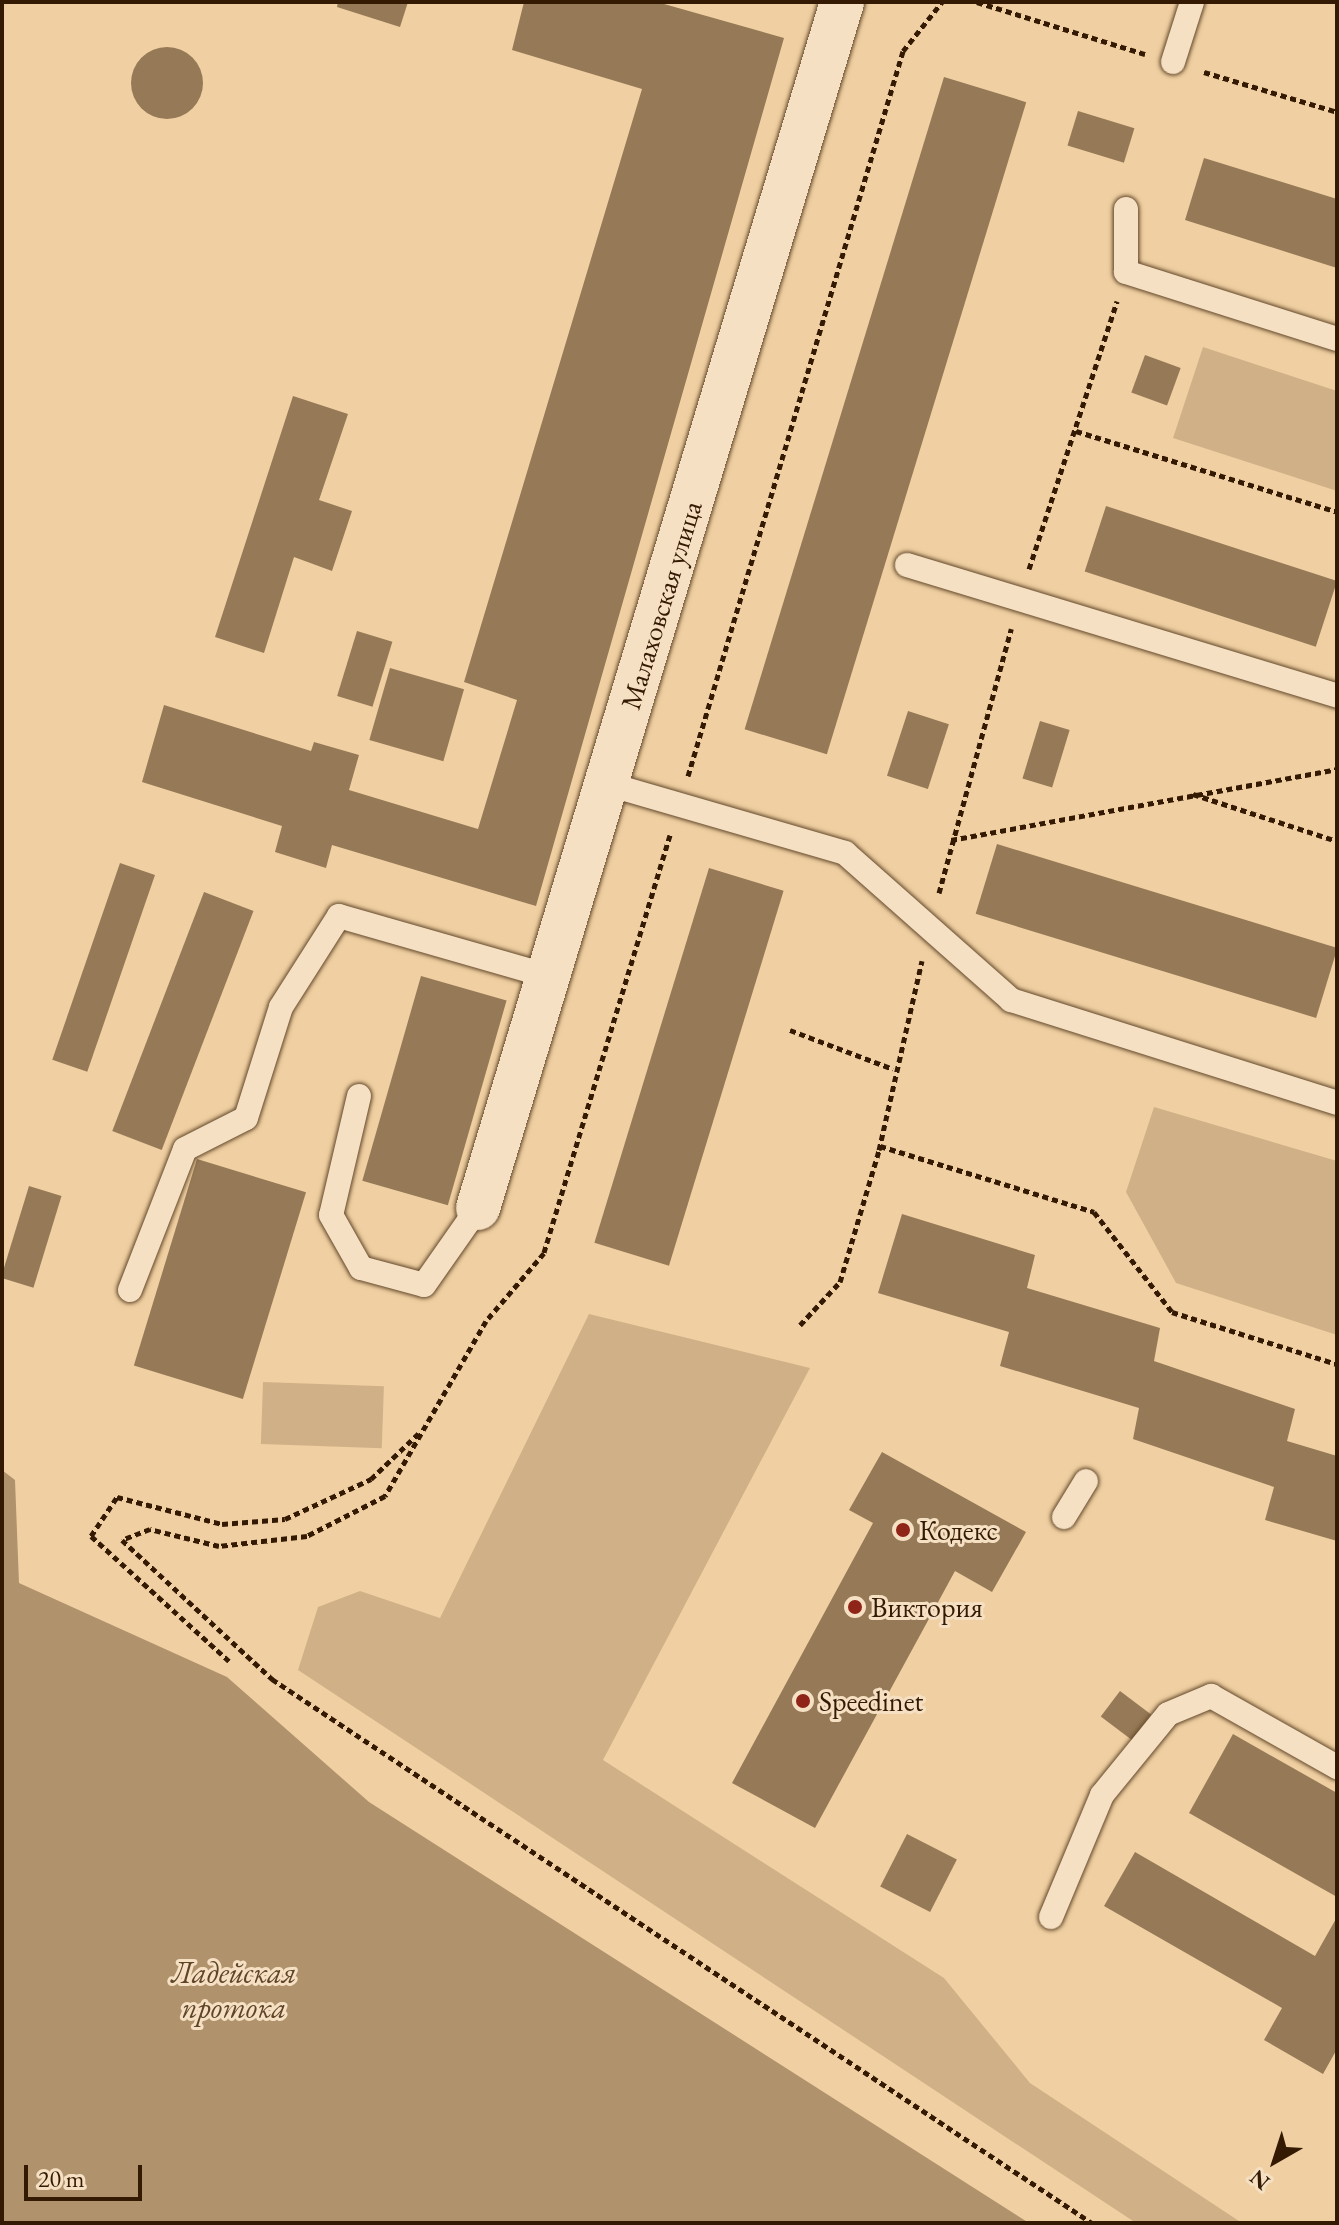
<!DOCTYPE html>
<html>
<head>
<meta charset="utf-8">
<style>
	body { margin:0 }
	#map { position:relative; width:1339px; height:2225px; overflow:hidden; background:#f0d0a2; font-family:"EB Garamond",serif }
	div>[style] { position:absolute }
	.green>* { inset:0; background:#d0b187; transform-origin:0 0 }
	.water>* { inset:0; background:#b0926c }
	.building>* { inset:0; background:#967956; transform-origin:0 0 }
	.round { border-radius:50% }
	.path>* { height:5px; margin-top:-2.5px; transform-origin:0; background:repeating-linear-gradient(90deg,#341a03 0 6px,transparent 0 10px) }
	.roads { filter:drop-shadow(0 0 2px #63482b) drop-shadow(0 0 2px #63482b) }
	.service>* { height:24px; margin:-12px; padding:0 12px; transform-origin:12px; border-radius:12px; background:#f5e0c3 }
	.minor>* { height:44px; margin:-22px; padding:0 22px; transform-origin:22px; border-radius:22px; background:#f5e0c3 }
	.dots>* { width:22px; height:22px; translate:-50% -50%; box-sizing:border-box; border:4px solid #f5e0c3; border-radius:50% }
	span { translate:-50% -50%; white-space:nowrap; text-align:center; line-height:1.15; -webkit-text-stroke:6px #f5e0c3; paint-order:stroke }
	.street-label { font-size:28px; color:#341a03 }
	.poi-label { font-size:28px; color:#341a03 }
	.left { translate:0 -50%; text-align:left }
	.water-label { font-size:30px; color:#5f4428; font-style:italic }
	.frame { position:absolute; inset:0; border:4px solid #341a03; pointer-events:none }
	.north { position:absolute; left:1235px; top:2121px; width:80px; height:80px; -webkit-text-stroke:6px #f5e0c3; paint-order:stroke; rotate:219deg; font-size:22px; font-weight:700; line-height:32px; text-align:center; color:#341a03 }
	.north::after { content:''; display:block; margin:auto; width:28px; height:36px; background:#341a03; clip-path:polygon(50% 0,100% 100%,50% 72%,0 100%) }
	.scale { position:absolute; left:24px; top:2165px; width:118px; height:36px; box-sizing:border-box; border:4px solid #341a03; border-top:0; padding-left:10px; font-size:24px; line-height:28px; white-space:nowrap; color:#341a03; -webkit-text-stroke:6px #f5e0c3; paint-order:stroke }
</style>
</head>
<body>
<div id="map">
	<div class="green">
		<i style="clip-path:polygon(1203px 347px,1337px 391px,1337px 491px,1173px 438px)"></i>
		<i style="clip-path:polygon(1154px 1107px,1337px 1161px,1337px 1335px,1176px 1283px,1126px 1192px)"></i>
		<i style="clip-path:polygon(589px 1314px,810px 1368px,603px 1760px,944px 1978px,1030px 2083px,1242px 2223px,1136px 2223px,298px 1670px,318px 1607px,360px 1591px,440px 1618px)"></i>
		<i style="left:263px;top:1382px;width:121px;height:62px;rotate:2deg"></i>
	</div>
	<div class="water">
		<i style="clip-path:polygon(2px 1470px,15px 1480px,19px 1583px,227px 1677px,369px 1802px,1029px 2223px,2px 2223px)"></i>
	</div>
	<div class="building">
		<i style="clip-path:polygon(338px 2px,408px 2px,400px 27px,337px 7px)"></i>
		<i style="clip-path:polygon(524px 2px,657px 2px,784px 38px,536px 906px,332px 845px,326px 868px,275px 852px,282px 826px,142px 782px,164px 705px,311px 751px,314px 742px,359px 755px,349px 790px,478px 829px,517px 700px,464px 682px,642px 89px,512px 50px)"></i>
		<i class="round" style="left:131px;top:47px;width:72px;height:72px"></i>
		<i style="left:944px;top:77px;width:86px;height:682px;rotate:17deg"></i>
		<i style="left:1078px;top:111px;width:59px;height:36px;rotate:17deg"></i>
		<i style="clip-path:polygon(1204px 158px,1337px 199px,1337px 268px,1185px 220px)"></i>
		<i style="left:1145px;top:355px;width:38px;height:40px;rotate:20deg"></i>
		<i style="clip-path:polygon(293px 396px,348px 414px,319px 500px,352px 511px,332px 571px,294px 557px,264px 653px,215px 637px)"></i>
		<i style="left:1106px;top:506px;width:243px;height:69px;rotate:18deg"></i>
		<i style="left:357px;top:631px;width:37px;height:68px;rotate:17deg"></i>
		<i style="left:390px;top:668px;width:77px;height:75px;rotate:16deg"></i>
		<i style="left:908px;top:711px;width:43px;height:68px;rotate:18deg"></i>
		<i style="left:1040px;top:721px;width:31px;height:60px;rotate:17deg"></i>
		<i style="left:997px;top:844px;width:356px;height:73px;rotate:17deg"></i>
		<i style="left:120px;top:863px;width:37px;height:208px;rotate:19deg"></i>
		<i style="left:709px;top:868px;width:78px;height:392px;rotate:17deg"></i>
		<i style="left:204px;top:892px;width:53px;height:256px;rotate:21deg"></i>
		<i style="left:421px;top:976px;width:89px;height:213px;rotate:16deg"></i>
		<i style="left:197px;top:1159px;width:114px;height:216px;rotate:17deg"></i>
		<i style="left:29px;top:1186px;width:34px;height:96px;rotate:17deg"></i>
		<i style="clip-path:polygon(902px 1214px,1035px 1255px,1027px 1288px,1160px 1328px,1154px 1361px,1295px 1409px,1287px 1441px,1337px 1456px,1337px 1541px,1265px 1520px,1274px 1487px,1133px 1439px,1139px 1408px,1000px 1366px,1009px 1332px,878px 1293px)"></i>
		<i style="clip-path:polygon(882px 1452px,1026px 1532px,992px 1592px,955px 1571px,815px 1828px,732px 1783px,873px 1523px,849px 1510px)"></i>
		<i style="left:1120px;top:1691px;width:39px;height:32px;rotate:37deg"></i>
		<i style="clip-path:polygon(1233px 1734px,1337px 1793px,1337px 1897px,1189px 1813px)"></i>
		<i style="left:907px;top:1834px;width:56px;height:59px;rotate:27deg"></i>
		<i style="clip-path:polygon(1135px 1852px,1315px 1956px,1337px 1917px,1337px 2049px,1323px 2074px,1264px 2040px,1282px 2008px,1104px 1906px)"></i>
	</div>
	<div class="path">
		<i style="left:977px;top:2px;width:176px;rotate:17.2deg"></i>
		<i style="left:1204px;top:72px;width:139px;rotate:16.7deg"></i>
		<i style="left:1076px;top:431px;width:273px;rotate:17.2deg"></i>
		<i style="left:1029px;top:569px;width:282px;rotate:-71.8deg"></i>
		<i style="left:688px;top:776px;width:756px;rotate:-73.48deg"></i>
		<i style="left:903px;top:51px;width:63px;rotate:-51.5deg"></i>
		<i style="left:1193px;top:794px;width:151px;rotate:18.1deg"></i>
		<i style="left:670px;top:835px;width:437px;rotate:106.8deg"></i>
		<i style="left:544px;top:1253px;width:89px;rotate:130.5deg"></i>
		<i style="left:486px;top:1321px;width:202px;rotate:120deg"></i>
		<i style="left:385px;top:1496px;width:88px;rotate:152.9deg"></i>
		<i style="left:307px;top:1536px;width:89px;rotate:173.5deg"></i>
		<i style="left:219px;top:1546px;width:71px;rotate:-166.2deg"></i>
		<i style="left:150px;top:1529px;width:30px;rotate:159deg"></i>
		<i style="left:122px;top:1540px;width:205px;rotate:42.8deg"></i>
		<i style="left:272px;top:1679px;width:984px;rotate:33.56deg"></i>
		<i style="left:951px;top:840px;width:392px;rotate:-10.4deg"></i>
		<i style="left:939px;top:893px;width:274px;rotate:-74.7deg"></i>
		<i style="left:790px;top:1030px;width:110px;rotate:20.7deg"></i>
		<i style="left:880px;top:1146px;width:224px;rotate:17.1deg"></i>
		<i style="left:1094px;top:1212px;width:127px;rotate:52deg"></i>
		<i style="left:1172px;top:1312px;width:173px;rotate:17.5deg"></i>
		<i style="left:800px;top:1325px;width:59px;rotate:-47.1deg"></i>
		<i style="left:840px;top:1282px;width:138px;rotate:-73.5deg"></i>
		<i style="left:879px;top:1150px;width:194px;rotate:-77.2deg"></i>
		<i style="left:229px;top:1661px;width:186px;rotate:-137.8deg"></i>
		<i style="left:91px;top:1536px;width:47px;rotate:-56.3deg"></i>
		<i style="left:117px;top:1497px;width:108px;rotate:14.4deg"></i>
		<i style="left:222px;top:1524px;width:63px;rotate:-4.5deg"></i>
		<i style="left:285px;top:1519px;width:95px;rotate:-24.9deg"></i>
		<i style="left:371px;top:1479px;width:66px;rotate:-43.8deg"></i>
	</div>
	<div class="roads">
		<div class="service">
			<i style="left:1173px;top:62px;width:63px;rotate:-72.4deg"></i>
			<i style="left:1126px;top:209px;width:63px;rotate:90deg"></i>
			<i style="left:1126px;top:272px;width:221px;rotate:17.6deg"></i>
			<i style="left:907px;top:565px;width:450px;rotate:16.9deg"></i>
			<i style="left:608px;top:784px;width:247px;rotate:16.2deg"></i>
			<i style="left:845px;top:853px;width:222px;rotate:41.5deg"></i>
			<i style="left:1011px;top:1000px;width:342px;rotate:17.5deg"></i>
			<i style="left:359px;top:1096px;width:122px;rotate:103.2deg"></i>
			<i style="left:331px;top:1215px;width:61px;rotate:60.5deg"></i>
			<i style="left:361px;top:1268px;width:65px;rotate:15.1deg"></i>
			<i style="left:424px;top:1285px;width:94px;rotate:-55deg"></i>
			<i style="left:130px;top:1290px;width:151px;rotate:-68.7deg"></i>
			<i style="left:185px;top:1149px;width:68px;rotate:-26.9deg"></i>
			<i style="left:246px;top:1118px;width:116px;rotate:-72.5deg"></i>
			<i style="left:281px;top:1007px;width:108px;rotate:-57.5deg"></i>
			<i style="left:339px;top:916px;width:217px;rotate:16deg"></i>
			<i style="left:1064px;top:1517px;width:42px;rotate:-58.6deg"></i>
			<i style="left:1051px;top:1917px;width:132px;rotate:-67.3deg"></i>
			<i style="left:1102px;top:1795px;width:104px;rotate:-50.8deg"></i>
			<i style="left:1168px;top:1714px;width:47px;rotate:-22.7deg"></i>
			<i style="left:1211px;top:1696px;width:145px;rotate:29.4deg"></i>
		</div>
		<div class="minor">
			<i style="left:478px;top:1208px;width:1260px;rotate:-73.2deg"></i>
		</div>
	</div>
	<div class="dots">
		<i style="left:903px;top:1530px;background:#8f2418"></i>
		<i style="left:855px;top:1607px;background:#8f2418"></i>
		<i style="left:803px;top:1701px;background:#8f2418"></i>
	</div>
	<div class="street-label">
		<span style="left:661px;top:605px;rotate:-73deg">Малаховская улица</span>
	</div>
	<div class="poi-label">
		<span class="left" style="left:919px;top:1530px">Кодекс</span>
		<span class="left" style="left:871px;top:1607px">Виктория</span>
		<span class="left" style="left:819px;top:1701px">Speedinet</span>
	</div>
	<div class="water-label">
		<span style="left:234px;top:1990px">Ладейская<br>протока</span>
	</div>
	<div class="frame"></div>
	<div class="north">N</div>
	<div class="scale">20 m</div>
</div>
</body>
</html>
